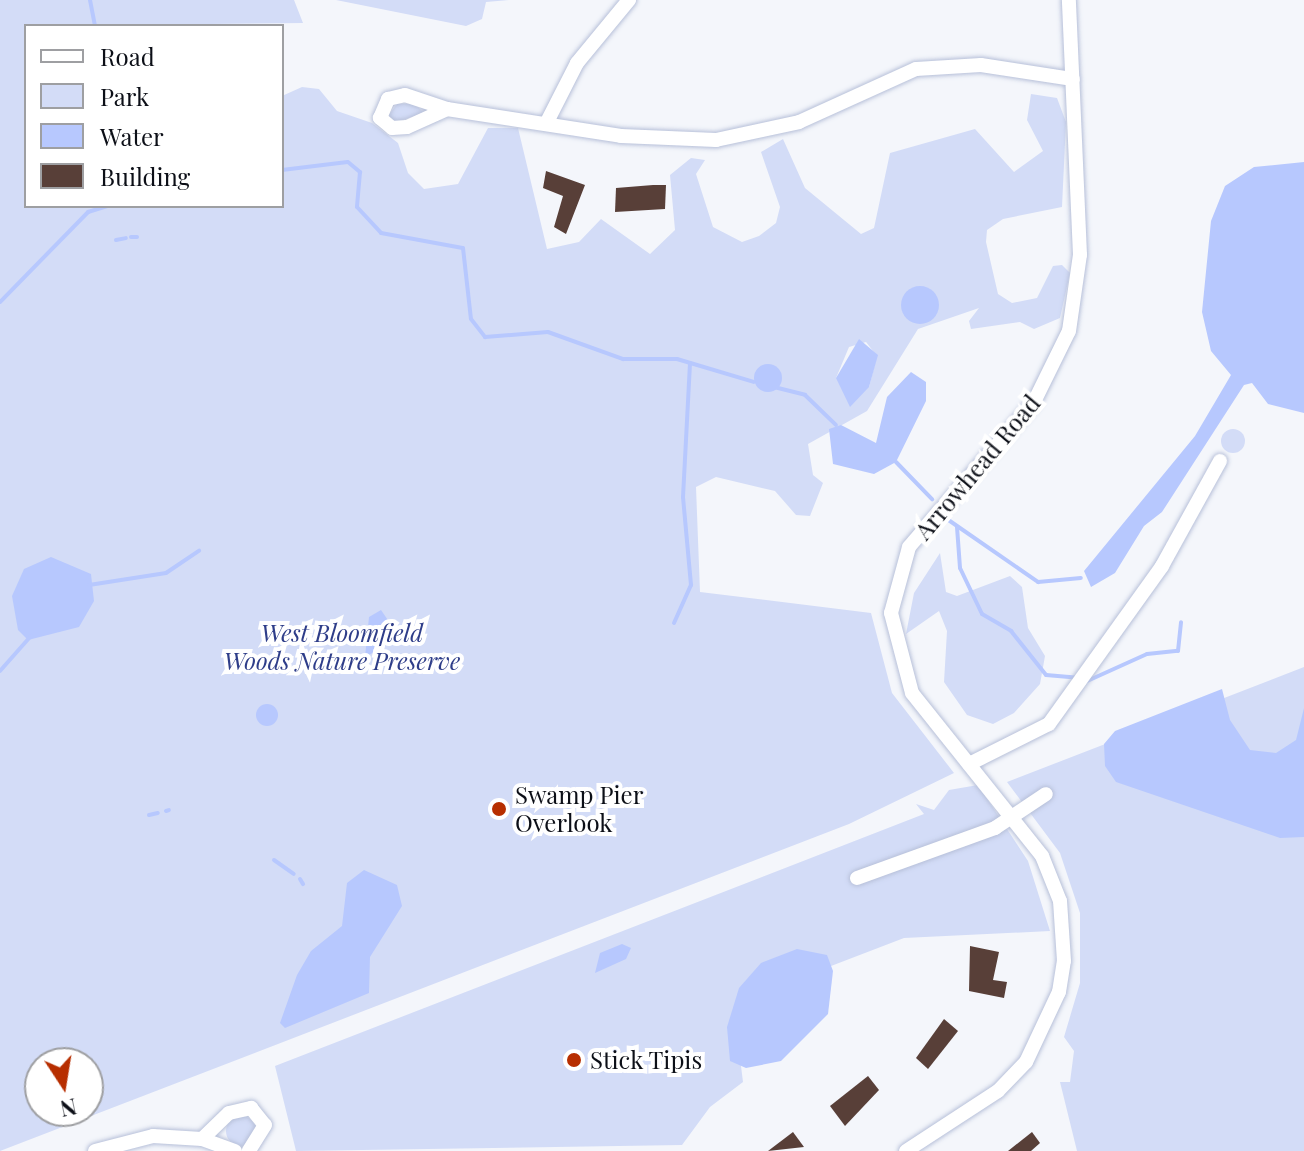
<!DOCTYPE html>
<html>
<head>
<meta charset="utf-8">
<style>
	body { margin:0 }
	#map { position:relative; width:1304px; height:1151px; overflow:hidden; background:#f4f6fb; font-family:"Playfair Display",serif }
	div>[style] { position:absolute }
	.green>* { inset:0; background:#d3dcf7 }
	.round { border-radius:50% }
	.water>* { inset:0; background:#b7c8fe }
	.stream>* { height:4px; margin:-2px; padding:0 2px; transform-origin:2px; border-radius:2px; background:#b7c8fe }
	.building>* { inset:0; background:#583f38 }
	.roads { filter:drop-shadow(0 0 2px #b7c0d9) drop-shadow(0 0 2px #b7c0d9) }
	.minor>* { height:14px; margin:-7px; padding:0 7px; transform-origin:7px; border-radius:7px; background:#fff }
	.dots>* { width:22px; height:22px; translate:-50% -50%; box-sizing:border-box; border:4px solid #fff; border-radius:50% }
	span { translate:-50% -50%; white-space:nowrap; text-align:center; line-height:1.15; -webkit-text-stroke:8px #fff; paint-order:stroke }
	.street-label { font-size:24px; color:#0c0f17 }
	.park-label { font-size:24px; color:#2e3d89; font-style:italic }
	.poi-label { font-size:24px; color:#0c0f17 }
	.left { translate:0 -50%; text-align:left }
	.legend { position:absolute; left:24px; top:24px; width:260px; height:184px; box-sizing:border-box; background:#fff; border:2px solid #9e9fa2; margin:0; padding:10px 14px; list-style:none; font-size:24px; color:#0c0f17 }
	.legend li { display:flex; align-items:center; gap:16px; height:40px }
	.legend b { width:40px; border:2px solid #9e9fa2 }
	.north { position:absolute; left:24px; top:1047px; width:80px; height:80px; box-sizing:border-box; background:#fff; border:2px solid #9e9fa2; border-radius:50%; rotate:168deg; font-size:22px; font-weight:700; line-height:32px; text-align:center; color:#0c0f17 }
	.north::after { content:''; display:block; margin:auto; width:28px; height:36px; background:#b72e00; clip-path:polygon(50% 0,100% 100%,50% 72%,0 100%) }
</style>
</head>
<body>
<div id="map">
	<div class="green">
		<i style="clip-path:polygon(evenodd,0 0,294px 0,303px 23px,26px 26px,26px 206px,282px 206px,282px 96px,302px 87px,319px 89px,337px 111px,372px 123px,398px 143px,408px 173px,424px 189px,458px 184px,488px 128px,518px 128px,547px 249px,579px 242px,601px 219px,650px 254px,675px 230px,670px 175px,691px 158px,705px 160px,696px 174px,713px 227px,742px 242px,759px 236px,776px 223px,780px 207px,761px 152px,783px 139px,805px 188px,861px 234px,874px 228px,890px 153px,975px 129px,1014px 172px,1043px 151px,1027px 120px,1031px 94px,1057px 98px,1066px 122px,1062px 207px,1003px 219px,987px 230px,986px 242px,998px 294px,1012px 303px,1037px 298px,1053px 266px,1062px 265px,1070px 273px,1060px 318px,1034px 329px,1020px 322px,971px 329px,969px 321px,979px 308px,918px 329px,867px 411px,808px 444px,813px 475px,823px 483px,810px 516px,796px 515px,775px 491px,716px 477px,696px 487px,700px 592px,871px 613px,892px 693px,954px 773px,849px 824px,0 1151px,0 0,866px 342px,877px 356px,869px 387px,836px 378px,849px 347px,866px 342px,0 0,40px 1063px,88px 1063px,88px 1111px,40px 1111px,40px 1063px)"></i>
		<i style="clip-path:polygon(336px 0,509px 0,486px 2px,482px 19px,466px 26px)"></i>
		<i style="clip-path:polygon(397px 104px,415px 104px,424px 113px,396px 122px,388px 116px)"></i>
		<i class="round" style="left:1221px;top:429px;width:24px;height:24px"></i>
		<i style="clip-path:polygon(940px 553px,946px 592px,957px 596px,1010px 576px,1022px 587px,1028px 628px,1045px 656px,1040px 684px,1014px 713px,993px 724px,967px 715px,944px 682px,947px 631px,939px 611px,906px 634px,914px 593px)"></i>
		<i style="clip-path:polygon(1304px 667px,1304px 1151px,1077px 1151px,1060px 1082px,1070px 1082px,1074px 1051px,1064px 1037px,1080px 983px,1080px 913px,1060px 853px,1007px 782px)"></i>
		<i style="clip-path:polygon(978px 785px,1028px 861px,1050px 931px,904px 938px,805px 976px,741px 1066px,743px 1082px,710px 1107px,682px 1145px,296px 1151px,275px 1066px,924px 814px,916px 804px,934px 810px,949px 790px)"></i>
		<i class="round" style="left:226px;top:1116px;width:30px;height:30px"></i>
	</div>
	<div class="water">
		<i style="clip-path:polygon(1304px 162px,1304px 413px,1268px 404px,1252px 383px,1244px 385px,1162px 512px,1144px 526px,1115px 573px,1091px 587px,1084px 571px,1195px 436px,1231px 375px,1211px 351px,1202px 312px,1211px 221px,1225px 186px,1254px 167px)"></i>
		<i class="round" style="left:901px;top:286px;width:38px;height:38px"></i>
		<i style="clip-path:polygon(859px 339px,878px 355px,869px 387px,850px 407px,836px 378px)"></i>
		<i class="round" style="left:754px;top:364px;width:28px;height:28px"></i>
		<i style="clip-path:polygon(911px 372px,926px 382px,926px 401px,896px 462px,874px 474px,833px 464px,829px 429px,841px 425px,876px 443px,887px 397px)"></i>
		<i style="clip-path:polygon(51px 557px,91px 574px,94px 601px,79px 627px,28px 640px,18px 630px,12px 596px,24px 569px)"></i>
		<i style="clip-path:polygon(381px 610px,392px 626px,391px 643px,365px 657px,369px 617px)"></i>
		<i style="clip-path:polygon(1222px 689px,1230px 720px,1250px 750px,1276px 753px,1296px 740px,1304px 708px,1304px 837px,1280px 838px,1116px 782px,1105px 766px,1104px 744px,1115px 731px)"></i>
		<i class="round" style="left:256px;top:704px;width:22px;height:22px"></i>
		<i style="clip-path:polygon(364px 870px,397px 885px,402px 906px,370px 957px,369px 993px,285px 1028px,280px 1023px,297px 975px,311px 951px,342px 926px,347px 883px)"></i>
		<i style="clip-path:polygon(622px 944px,631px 948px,626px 959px,595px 973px,600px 953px)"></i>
		<i style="clip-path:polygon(797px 949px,827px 955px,833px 971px,828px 1014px,781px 1061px,746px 1068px,730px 1061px,727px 1027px,739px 988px,761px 963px)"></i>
	</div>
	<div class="stream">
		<i style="left:90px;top:0;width:26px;rotate:79deg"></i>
		<i style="left:282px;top:170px;width:66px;rotate:-6.9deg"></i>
		<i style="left:348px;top:162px;width:16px;rotate:40deg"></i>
		<i style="left:360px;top:172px;width:35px;rotate:95deg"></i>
		<i style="left:357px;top:207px;width:35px;rotate:47deg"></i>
		<i style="left:381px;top:233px;width:83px;rotate:10.4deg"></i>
		<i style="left:463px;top:248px;width:71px;rotate:83.6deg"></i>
		<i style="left:471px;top:319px;width:23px;rotate:52deg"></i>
		<i style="left:485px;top:337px;width:63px;rotate:-4.5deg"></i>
		<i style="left:548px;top:332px;width:80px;rotate:19.8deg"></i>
		<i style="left:623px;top:359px;width:54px"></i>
		<i style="left:677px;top:359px;width:80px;rotate:16.6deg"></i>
		<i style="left:131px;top:237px;width:6px"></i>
		<i style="left:116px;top:240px;width:10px;rotate:-11deg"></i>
		<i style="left:0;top:302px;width:126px;rotate:-45.6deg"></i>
		<i style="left:88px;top:212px;width:21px;rotate:-17deg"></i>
		<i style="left:774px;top:387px;width:32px;rotate:14deg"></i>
		<i style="left:805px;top:395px;width:43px;rotate:44.1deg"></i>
		<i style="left:896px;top:462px;width:52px;rotate:45.8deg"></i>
		<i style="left:947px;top:519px;width:111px;rotate:34.7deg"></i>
		<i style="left:1038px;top:582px;width:43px;rotate:-5.3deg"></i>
		<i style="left:957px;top:527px;width:41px;rotate:85.8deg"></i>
		<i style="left:960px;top:568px;width:51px;rotate:64.4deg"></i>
		<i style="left:982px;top:614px;width:34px;rotate:30deg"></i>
		<i style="left:1011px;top:631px;width:56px;rotate:51.5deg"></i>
		<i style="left:1046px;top:675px;width:32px;rotate:5deg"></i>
		<i style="left:89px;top:585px;width:78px;rotate:-8.9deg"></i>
		<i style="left:166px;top:573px;width:40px;rotate:-34deg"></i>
		<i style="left:674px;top:623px;width:42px;rotate:-65.9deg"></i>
		<i style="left:691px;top:585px;width:88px;rotate:-95.2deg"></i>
		<i style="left:683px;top:497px;width:134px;rotate:-87deg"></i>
		<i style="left:0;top:671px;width:47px;rotate:-48.5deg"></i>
		<i style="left:1085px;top:682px;width:68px;rotate:-24.3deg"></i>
		<i style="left:1147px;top:654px;width:31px;rotate:-6deg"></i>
		<i style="left:1178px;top:651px;width:29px;rotate:-84deg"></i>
		<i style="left:166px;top:811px;width:3px;rotate:-18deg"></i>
		<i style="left:149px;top:815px;width:9px;rotate:-13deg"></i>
		<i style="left:274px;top:860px;width:24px;rotate:35deg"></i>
		<i style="left:300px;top:879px;width:6px;rotate:59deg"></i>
	</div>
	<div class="building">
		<i style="clip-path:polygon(546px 171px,585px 185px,566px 234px,554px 227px,563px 196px,543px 188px)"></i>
		<i style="clip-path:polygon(653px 185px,666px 185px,665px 209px,615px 212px,616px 188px)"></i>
		<i style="clip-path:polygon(970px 946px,999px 952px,993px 980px,1007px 982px,1004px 998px,969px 991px)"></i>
		<i style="clip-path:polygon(944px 1019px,958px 1031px,928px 1069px,916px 1058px)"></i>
		<i style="clip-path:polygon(868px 1076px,879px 1090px,845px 1126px,830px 1106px)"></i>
		<i style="clip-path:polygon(793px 1132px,804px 1147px,768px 1151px)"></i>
		<i style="clip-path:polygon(1032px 1132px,1040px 1143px,1031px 1151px,1008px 1151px)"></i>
	</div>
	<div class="roads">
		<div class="minor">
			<i style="left:447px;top:109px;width:44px;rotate:155.8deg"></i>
			<i style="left:407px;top:127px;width:15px;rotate:176deg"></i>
			<i style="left:392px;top:128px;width:16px;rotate:-140deg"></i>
			<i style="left:380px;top:118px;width:21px;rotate:-67deg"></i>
			<i style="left:388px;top:99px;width:17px;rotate:-13deg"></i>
			<i style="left:405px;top:95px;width:44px;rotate:18.4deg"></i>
			<i style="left:447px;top:109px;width:176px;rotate:8.8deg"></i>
			<i style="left:621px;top:136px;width:95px;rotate:2.4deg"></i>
			<i style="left:716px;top:140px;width:85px;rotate:-12.2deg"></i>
			<i style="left:799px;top:122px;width:128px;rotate:-24.4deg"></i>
			<i style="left:916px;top:69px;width:65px;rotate:-3.5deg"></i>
			<i style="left:981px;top:65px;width:93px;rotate:8.7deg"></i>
			<i style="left:547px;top:122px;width:66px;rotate:-63deg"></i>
			<i style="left:577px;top:63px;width:82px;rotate:-50.5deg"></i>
			<i style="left:969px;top:764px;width:89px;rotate:-26.6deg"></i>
			<i style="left:1049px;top:724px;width:194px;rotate:-54.4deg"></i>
			<i style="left:1162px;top:566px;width:120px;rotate:-61.1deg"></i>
			<i style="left:857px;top:878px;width:147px;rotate:-19.9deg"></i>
			<i style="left:995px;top:828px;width:61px;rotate:-33.7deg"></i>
			<i style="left:202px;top:1139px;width:37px;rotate:-44deg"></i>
			<i style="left:229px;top:1113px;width:23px;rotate:-13deg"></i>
			<i style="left:251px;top:1108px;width:22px;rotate:51deg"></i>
			<i style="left:265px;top:1125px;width:31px;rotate:122deg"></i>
			<i style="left:95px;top:1151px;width:60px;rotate:-14.5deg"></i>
			<i style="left:153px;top:1136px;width:49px;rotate:3.5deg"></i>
			<i style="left:202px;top:1139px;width:35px;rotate:20deg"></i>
			<i style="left:906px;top:1151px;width:110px;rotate:-33.1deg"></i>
			<i style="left:998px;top:1091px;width:40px;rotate:-46deg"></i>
			<i style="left:1026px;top:1062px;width:77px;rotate:-64.8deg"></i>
			<i style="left:1059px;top:992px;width:31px;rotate:-81deg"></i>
			<i style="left:1064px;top:961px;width:60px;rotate:-93.8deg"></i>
			<i style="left:1060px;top:901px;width:48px;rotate:-111.8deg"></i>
			<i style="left:1042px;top:856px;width:208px;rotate:-128.6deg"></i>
			<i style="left:912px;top:693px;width:83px;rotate:-104.7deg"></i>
			<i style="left:891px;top:613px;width:68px;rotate:-74.7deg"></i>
			<i style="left:909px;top:547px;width:191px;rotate:-49.2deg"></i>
			<i style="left:1034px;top:402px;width:79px;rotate:-63.8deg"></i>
			<i style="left:1069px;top:331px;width:77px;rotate:-81.8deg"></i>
			<i style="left:1080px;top:255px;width:255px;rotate:-92.5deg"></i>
		</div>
	</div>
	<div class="dots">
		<i style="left:499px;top:809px;background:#b72e00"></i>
		<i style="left:574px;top:1060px;background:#b72e00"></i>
	</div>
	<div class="street-label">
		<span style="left:977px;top:467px;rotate:-50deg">Arrowhead Road</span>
	</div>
	<div class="park-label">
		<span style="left:342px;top:647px">West Bloomfield<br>Woods Nature Preserve</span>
	</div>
	<div class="poi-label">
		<span class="left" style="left:515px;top:809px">Swamp Pier<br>Overlook</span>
		<span class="left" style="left:590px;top:1060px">Stick Tipis</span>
	</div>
	<ul class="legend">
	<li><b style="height:10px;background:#fff"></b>Road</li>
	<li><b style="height:22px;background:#d3dcf7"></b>Park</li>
	<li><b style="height:22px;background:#b7c8fe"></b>Water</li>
	<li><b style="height:22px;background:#583f38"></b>Building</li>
	</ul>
	<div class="north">N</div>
</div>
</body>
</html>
